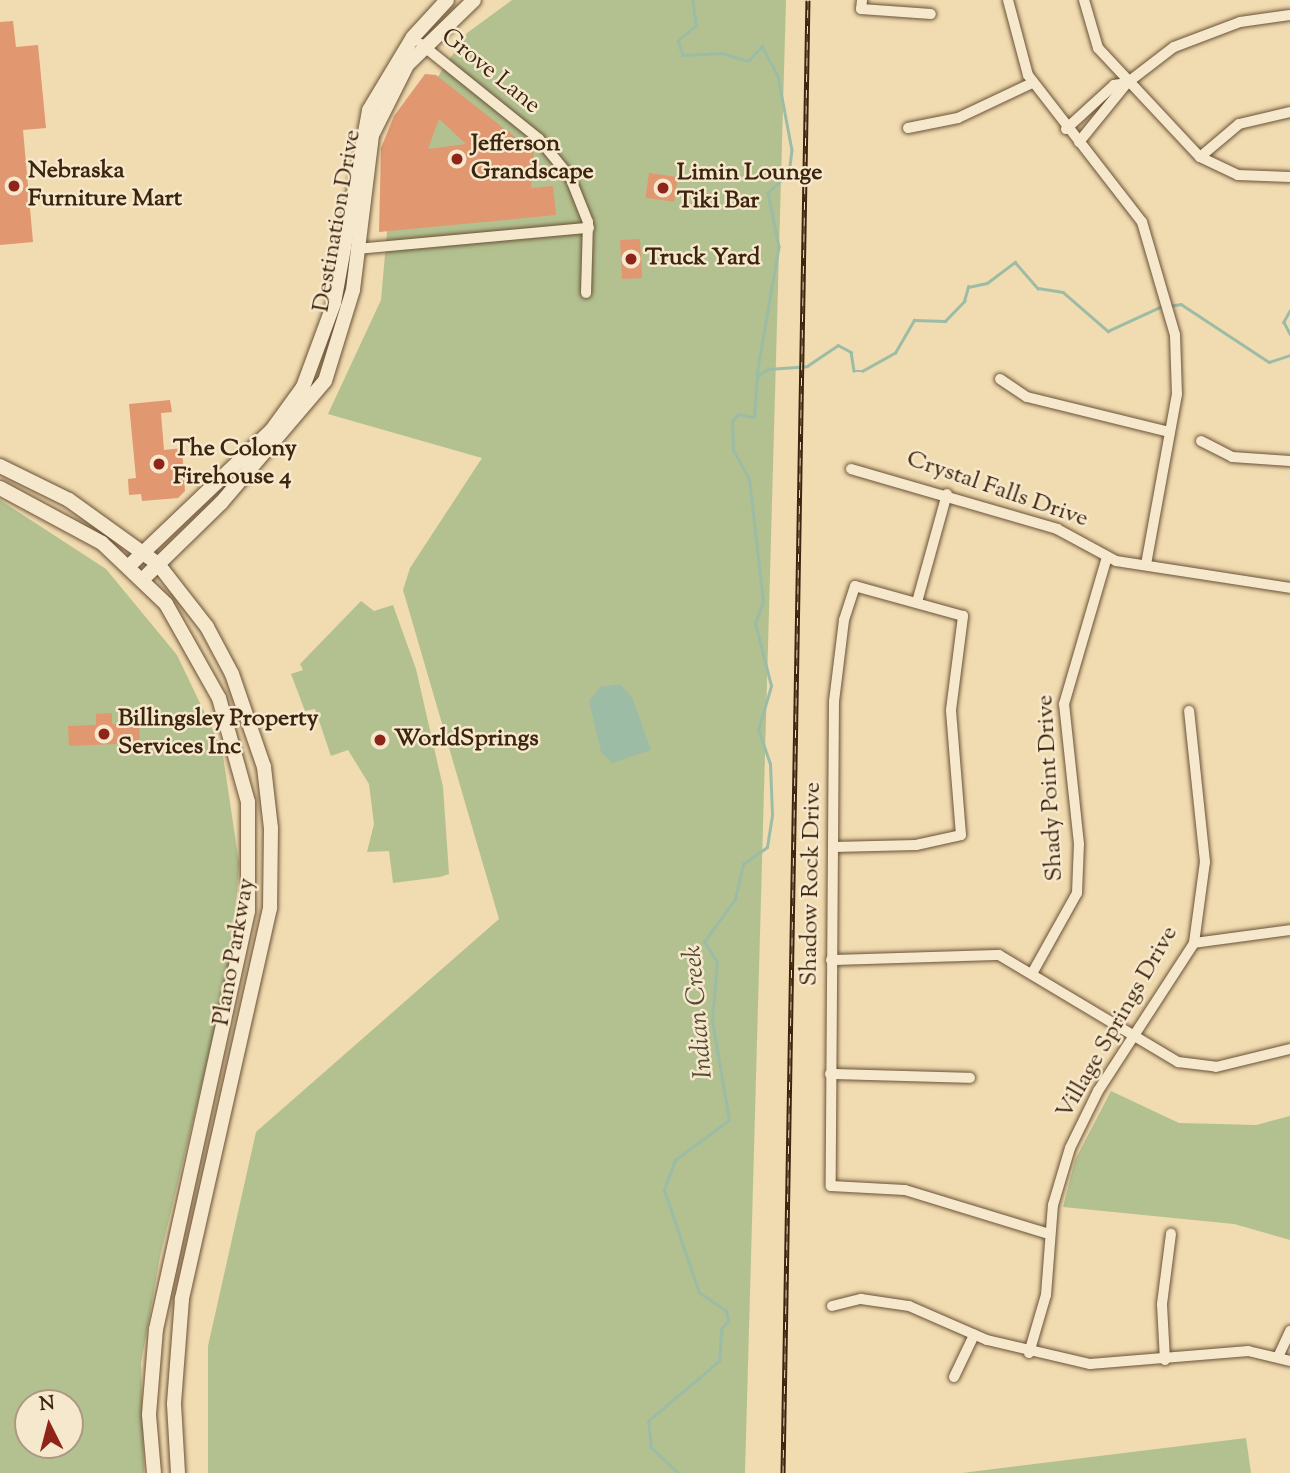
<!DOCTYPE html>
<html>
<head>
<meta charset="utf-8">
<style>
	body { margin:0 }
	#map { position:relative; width:1290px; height:1473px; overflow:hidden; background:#f1dbb0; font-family:"Sorts Mill Goudy",serif }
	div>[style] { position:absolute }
	.green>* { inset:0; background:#b3c190 }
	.water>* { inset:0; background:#9cbca6 }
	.stream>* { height:2.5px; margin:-1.25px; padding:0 1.25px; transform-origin:1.25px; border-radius:1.25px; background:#9cbca6 }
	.building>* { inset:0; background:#e19770; transform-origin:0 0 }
	.roads { filter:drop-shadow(0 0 2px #6a5237) drop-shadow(0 0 2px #6a5237) }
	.street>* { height:10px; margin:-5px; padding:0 5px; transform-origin:5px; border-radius:5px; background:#f6e8cc }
	.secondary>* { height:14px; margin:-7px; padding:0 7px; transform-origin:7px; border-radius:7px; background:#f6e8cc }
	.rail>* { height:5px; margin-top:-2.5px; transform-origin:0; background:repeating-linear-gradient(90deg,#f6e8cc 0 8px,#3d240f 0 16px); box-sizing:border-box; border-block:2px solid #3d240f }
	.dots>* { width:19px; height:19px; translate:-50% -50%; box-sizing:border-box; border:4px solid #f6e8cc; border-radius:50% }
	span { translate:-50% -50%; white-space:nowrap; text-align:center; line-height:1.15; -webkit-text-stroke:5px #f6e8cc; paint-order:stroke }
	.street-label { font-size:24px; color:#3d240f }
	.poi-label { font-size:24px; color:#3d240f; font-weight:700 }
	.left { translate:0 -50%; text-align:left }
	.water-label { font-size:26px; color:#554a35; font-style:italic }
	.north { position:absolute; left:14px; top:1389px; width:70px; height:70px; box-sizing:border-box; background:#f6e8cc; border:2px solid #ac9a80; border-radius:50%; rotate:354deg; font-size:19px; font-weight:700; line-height:28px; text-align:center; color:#3d240f }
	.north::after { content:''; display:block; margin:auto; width:24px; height:32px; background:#8f2418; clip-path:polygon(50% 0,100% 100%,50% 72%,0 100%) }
</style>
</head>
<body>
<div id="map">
	<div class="green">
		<i style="clip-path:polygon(512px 0,786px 0,745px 1473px,208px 1473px,208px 1346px,256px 1132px,499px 919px,403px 590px,410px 568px,482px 458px,328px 414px,381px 300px,395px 141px,467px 33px)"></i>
		<i style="clip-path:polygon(evenodd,0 500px,106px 569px,177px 655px,222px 749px,239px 863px,232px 958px,160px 1257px,141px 1363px,144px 1473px,0 1473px,0 500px,28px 1403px,70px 1403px,70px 1445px,28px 1445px,28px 1403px)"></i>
		<i style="clip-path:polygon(361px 601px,374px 611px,393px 605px,416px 669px,443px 787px,449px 874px,440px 877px,393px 883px,389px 851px,367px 852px,374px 824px,369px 784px,348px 750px,331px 756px,315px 709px,305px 711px,291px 674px,303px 670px,300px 664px)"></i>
		<i style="clip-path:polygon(1111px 1091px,1179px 1123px,1256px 1125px,1290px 1116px,1290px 1240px,1234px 1224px,1063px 1207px,1075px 1160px)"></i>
		<i style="clip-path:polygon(1246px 1438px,1251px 1473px,962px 1473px)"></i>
	</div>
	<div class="water">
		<i style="clip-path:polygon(620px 684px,632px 697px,651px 750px,612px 763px,601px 752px,589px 701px,600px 687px)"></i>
	</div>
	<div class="stream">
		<i style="left:693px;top:0;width:26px;rotate:83deg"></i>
		<i style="left:696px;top:26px;width:23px;rotate:140deg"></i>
		<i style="left:678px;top:41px;width:15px;rotate:70deg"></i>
		<i style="left:683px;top:55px;width:39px;rotate:-3deg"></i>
		<i style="left:722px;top:53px;width:27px;rotate:17deg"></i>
		<i style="left:748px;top:61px;width:21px;rotate:-47deg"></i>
		<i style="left:762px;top:46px;width:34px;rotate:62deg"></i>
		<i style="left:778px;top:76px;width:75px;rotate:79.3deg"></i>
		<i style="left:792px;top:150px;width:23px;rotate:97deg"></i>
		<i style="left:789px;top:173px;width:29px;rotate:136deg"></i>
		<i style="left:768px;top:193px;width:55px;rotate:78.5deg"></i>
		<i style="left:779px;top:247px;width:129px;rotate:99.8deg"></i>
		<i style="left:1169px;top:306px;width:12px;rotate:-9deg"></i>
		<i style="left:1181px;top:304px;width:105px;rotate:33.4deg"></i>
		<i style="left:1269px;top:362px;width:22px;rotate:-18deg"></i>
		<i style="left:1290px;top:311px;width:13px;rotate:119deg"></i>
		<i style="left:1284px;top:322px;width:13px;rotate:63deg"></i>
		<i style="left:678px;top:1473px;width:37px;rotate:-137deg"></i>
		<i style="left:651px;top:1448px;width:27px;rotate:-96deg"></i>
		<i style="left:648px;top:1421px;width:93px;rotate:-40.2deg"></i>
		<i style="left:719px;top:1361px;width:32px;rotate:-86deg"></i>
		<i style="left:721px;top:1329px;width:11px;rotate:-49deg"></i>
		<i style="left:728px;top:1321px;width:10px;rotate:-101deg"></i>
		<i style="left:726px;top:1311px;width:32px;rotate:-146deg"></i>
		<i style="left:699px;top:1293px;width:109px;rotate:-108.8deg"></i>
		<i style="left:664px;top:1190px;width:32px;rotate:-70deg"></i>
		<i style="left:675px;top:1160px;width:67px;rotate:-36.5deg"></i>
		<i style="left:729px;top:1120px;width:100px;rotate:-99.7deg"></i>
		<i style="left:712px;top:1021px;width:59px;rotate:-85.2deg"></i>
		<i style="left:717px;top:962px;width:24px;rotate:-123deg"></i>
		<i style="left:704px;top:942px;width:53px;rotate:-54.2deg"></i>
		<i style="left:735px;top:899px;width:36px;rotate:-77deg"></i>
		<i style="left:743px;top:864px;width:29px;rotate:-35deg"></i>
		<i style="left:767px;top:847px;width:33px;rotate:-81deg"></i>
		<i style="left:772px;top:814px;width:50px;rotate:-92.3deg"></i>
		<i style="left:770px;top:764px;width:36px;rotate:-109deg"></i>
		<i style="left:758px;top:730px;width:46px;rotate:-73.5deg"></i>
		<i style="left:771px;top:686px;width:65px;rotate:-104.3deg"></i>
		<i style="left:755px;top:623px;width:22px;rotate:-69deg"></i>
		<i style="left:763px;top:602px;width:124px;rotate:-96.5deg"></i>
		<i style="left:749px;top:479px;width:33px;rotate:-119deg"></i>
		<i style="left:733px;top:450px;width:29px;rotate:-92deg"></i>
		<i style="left:732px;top:421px;width:9px;rotate:-49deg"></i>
		<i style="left:738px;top:414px;width:16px;rotate:11deg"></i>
		<i style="left:754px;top:417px;width:41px;rotate:-85.8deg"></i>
		<i style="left:757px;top:376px;width:13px;rotate:-32deg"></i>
		<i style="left:768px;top:369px;width:39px;rotate:-4deg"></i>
		<i style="left:807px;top:366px;width:37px;rotate:-34deg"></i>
		<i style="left:838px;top:345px;width:15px;rotate:28deg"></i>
		<i style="left:851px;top:352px;width:19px;rotate:81deg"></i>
		<i style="left:854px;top:371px;width:8px"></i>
		<i style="left:862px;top:371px;width:38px;rotate:-29deg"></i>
		<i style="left:895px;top:353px;width:38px;rotate:-60deg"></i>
		<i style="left:914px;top:320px;width:31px;rotate:2deg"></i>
		<i style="left:945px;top:321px;width:28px;rotate:-46deg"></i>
		<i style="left:964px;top:301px;width:15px;rotate:-74deg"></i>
		<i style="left:968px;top:287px;width:19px;rotate:-12deg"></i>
		<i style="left:987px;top:283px;width:35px;rotate:-37deg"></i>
		<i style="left:1015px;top:262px;width:35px;rotate:49deg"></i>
		<i style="left:1038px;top:288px;width:25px;rotate:9deg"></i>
		<i style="left:1063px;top:292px;width:60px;rotate:40.9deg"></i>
		<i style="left:1108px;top:331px;width:60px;rotate:-24.8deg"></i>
	</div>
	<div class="building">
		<i style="clip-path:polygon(13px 21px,16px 47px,38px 45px,46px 128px,23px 130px,33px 242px,0 245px,0 22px)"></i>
		<i style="clip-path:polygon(evenodd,425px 74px,436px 75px,534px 152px,531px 188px,553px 186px,556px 215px,379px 232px,381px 148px,394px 116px,425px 74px,439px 119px,466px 144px,428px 149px,439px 119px)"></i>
		<i style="left:649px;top:173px;width:29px;height:25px;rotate:8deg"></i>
		<i style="left:640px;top:239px;width:39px;height:20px;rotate:87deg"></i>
		<i style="clip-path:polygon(170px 400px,172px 412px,161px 413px,164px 450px,182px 448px,185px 491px,178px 498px,142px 501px,141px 494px,129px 495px,128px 479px,136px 478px,129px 404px)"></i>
		<i style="clip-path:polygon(112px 713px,112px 724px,139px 723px,140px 743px,69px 746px,68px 726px,96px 725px,96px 714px)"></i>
	</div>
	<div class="roads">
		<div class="street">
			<i style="left:862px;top:0;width:9px;rotate:96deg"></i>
			<i style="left:861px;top:9px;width:70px;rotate:4.1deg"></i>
			<i style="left:1008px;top:0;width:78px;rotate:75.1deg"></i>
			<i style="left:1028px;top:75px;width:186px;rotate:52.2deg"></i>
			<i style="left:1142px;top:222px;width:118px;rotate:73.7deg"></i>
			<i style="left:1175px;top:335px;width:59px;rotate:88.1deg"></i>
			<i style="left:1177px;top:394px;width:174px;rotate:100.3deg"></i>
			<i style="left:1084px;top:0;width:50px;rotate:73.7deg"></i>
			<i style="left:1098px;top:48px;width:149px;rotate:46.9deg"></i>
			<i style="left:1200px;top:157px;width:42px;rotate:25.3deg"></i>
			<i style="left:1238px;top:175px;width:52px;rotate:2.2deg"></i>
			<i style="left:421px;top:44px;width:151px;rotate:38.8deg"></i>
			<i style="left:539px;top:139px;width:49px;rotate:50.8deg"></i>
			<i style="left:570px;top:177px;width:48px;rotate:68.2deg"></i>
			<i style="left:588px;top:222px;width:71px;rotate:91.6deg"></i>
			<i style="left:908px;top:128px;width:51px;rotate:-11.3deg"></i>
			<i style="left:958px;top:118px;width:82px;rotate:-25.3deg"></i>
			<i style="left:1066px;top:129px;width:65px;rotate:-42.5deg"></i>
			<i style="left:1114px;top:85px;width:13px;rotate:-9deg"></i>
			<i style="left:1079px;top:142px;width:76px;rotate:-50.9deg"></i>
			<i style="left:1127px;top:83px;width:59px;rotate:-37.5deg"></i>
			<i style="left:1174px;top:47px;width:71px;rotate:-20.7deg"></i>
			<i style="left:1240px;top:22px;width:50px;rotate:-8deg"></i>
			<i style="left:1200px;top:157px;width:51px;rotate:-40.2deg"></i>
			<i style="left:1239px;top:124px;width:52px;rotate:-13.2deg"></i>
			<i style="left:356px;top:249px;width:234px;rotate:-5.2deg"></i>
			<i style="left:1000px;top:379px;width:32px;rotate:34deg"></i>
			<i style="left:1027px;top:397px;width:147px;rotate:13.8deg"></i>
			<i style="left:1201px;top:441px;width:35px;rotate:27deg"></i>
			<i style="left:1232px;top:457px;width:58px;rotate:3.9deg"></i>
			<i style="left:851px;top:469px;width:215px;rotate:16.2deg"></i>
			<i style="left:1057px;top:529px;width:67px;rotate:28.5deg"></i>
			<i style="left:1116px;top:561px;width:176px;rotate:8.8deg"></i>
			<i style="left:917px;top:602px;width:112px;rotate:-74.5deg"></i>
			<i style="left:834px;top:847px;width:82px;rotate:-1.4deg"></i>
			<i style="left:916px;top:845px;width:46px;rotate:-12.5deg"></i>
			<i style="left:961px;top:835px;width:125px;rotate:-94.6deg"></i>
			<i style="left:951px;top:710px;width:95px;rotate:-82.7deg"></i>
			<i style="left:963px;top:616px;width:112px;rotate:-164.5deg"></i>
			<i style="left:855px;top:586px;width:36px;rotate:108deg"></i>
			<i style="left:844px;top:620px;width:82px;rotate:97deg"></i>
			<i style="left:834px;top:701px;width:485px;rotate:90.4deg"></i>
			<i style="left:831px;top:1186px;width:74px;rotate:3.1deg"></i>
			<i style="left:905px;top:1190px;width:151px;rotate:17deg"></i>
			<i style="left:1194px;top:943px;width:97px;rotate:-7.7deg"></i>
			<i style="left:831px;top:960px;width:168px;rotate:-1.7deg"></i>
			<i style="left:999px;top:955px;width:209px;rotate:30.9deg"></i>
			<i style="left:1178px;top:1062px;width:38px;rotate:7deg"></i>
			<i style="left:1216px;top:1067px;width:76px;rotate:-13.7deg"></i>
			<i style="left:1034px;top:970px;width:88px;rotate:-60.8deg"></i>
			<i style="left:1077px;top:893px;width:49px;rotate:-87.7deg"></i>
			<i style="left:1079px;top:844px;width:141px;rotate:-96.1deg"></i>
			<i style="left:1064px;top:704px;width:153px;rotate:-73.7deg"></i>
			<i style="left:830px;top:1074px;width:140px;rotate:1.6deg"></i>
			<i style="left:832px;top:1306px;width:30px;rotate:-14deg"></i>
			<i style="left:861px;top:1299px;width:49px;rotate:8.3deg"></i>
			<i style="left:909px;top:1306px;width:85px;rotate:23.6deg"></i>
			<i style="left:987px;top:1340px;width:106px;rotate:13.1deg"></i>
			<i style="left:1090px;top:1364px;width:159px;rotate:-4.7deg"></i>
			<i style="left:1248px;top:1351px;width:43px;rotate:13.4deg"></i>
			<i style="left:1029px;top:1353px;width:60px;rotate:-73.7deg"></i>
			<i style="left:1046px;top:1295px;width:90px;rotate:-85.6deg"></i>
			<i style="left:1053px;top:1205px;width:59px;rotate:-73.4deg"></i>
			<i style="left:1070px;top:1148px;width:64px;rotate:-63.8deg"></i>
			<i style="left:1098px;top:1091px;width:176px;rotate:-57deg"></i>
			<i style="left:1194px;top:943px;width:82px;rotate:-82.3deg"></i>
			<i style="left:1205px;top:862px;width:152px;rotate:-96deg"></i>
			<i style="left:1278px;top:1357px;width:29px;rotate:-65deg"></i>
			<i style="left:1165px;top:1360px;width:56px;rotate:-93.1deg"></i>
			<i style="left:1162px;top:1304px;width:71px;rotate:-82.7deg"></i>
			<i style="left:954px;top:1377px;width:47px;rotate:-64.5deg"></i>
		</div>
		<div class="secondary">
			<i style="left:0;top:466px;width:77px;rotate:26.2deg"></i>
			<i style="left:69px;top:500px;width:110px;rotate:35.7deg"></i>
			<i style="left:158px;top:564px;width:80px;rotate:52.1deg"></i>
			<i style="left:207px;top:627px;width:53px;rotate:62deg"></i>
			<i style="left:232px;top:674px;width:98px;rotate:71deg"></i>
			<i style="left:264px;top:767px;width:61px;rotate:83.5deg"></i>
			<i style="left:271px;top:828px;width:80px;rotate:90.7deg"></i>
			<i style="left:270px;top:908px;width:401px;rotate:102.7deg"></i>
			<i style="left:182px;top:1299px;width:105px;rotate:94.4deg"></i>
			<i style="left:174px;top:1404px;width:69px;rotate:86.7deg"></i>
			<i style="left:0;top:488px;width:116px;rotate:28.3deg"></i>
			<i style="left:102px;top:543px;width:88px;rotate:43.6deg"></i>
			<i style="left:166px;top:604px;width:108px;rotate:60.6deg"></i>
			<i style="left:219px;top:698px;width:108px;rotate:74.4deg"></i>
			<i style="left:248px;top:802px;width:109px;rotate:90deg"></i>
			<i style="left:248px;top:911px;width:428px;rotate:102.4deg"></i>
			<i style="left:156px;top:1329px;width:86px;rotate:94.7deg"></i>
			<i style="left:149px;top:1415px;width:58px;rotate:85.1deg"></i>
			<i style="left:129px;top:566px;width:196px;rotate:-43.6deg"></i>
			<i style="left:271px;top:431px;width:54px;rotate:-54deg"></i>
			<i style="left:303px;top:387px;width:90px;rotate:-69.7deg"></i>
			<i style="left:334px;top:303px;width:196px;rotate:-79.7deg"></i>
			<i style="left:369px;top:110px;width:85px;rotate:-58.9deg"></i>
			<i style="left:413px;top:37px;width:50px;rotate:-47.4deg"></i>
			<i style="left:143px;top:579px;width:109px;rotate:-44.3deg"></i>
			<i style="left:221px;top:503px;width:160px;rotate:-49.6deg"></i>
			<i style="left:325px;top:381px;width:95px;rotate:-72.9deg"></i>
			<i style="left:353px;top:290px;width:156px;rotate:-83deg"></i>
			<i style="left:372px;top:135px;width:78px;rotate:-63.4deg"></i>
			<i style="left:407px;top:65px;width:93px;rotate:-44.1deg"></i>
		</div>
	</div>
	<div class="rail">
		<i style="left:783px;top:1473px;width:1473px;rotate:-89.03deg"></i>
	</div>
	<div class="dots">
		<i style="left:457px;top:159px;background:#8f2418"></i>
		<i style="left:14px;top:186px;background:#8f2418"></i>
		<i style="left:663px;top:188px;background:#8f2418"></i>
		<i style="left:631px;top:259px;background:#8f2418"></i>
		<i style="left:159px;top:464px;background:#8f2418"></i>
		<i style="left:104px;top:734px;background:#8f2418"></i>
		<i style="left:380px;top:740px;background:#8f2418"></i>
	</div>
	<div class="street-label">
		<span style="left:490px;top:72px;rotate:39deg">Grove Lane</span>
		<span style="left:338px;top:221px;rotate:-80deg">Destination Drive</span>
		<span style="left:997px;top:490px;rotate:19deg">Crystal Falls Drive</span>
		<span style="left:1051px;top:788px;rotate:-93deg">Shady Point Drive</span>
		<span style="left:812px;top:884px;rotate:-89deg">Shadow Rock Drive</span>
		<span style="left:235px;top:952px;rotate:-80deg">Plano Parkway</span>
		<span style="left:1118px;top:1023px;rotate:-60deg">Village Springs Drive</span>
	</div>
	<div class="poi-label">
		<span class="left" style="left:471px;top:159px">Jefferson<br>Grandscape</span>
		<span class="left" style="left:28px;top:186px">Nebraska<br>Furniture Mart</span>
		<span class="left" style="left:677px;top:188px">Limin Lounge<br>Tiki Bar</span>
		<span class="left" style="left:645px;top:259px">Truck Yard</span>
		<span class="left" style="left:173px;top:464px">The Colony<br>Firehouse 4</span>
		<span class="left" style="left:118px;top:734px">Billingsley Property<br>Services Inc</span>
		<span class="left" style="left:394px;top:740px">WorldSprings</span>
	</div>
	<div class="water-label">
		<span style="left:699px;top:1012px;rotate:-95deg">Indian Creek</span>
	</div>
	<div class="north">N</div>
</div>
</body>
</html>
